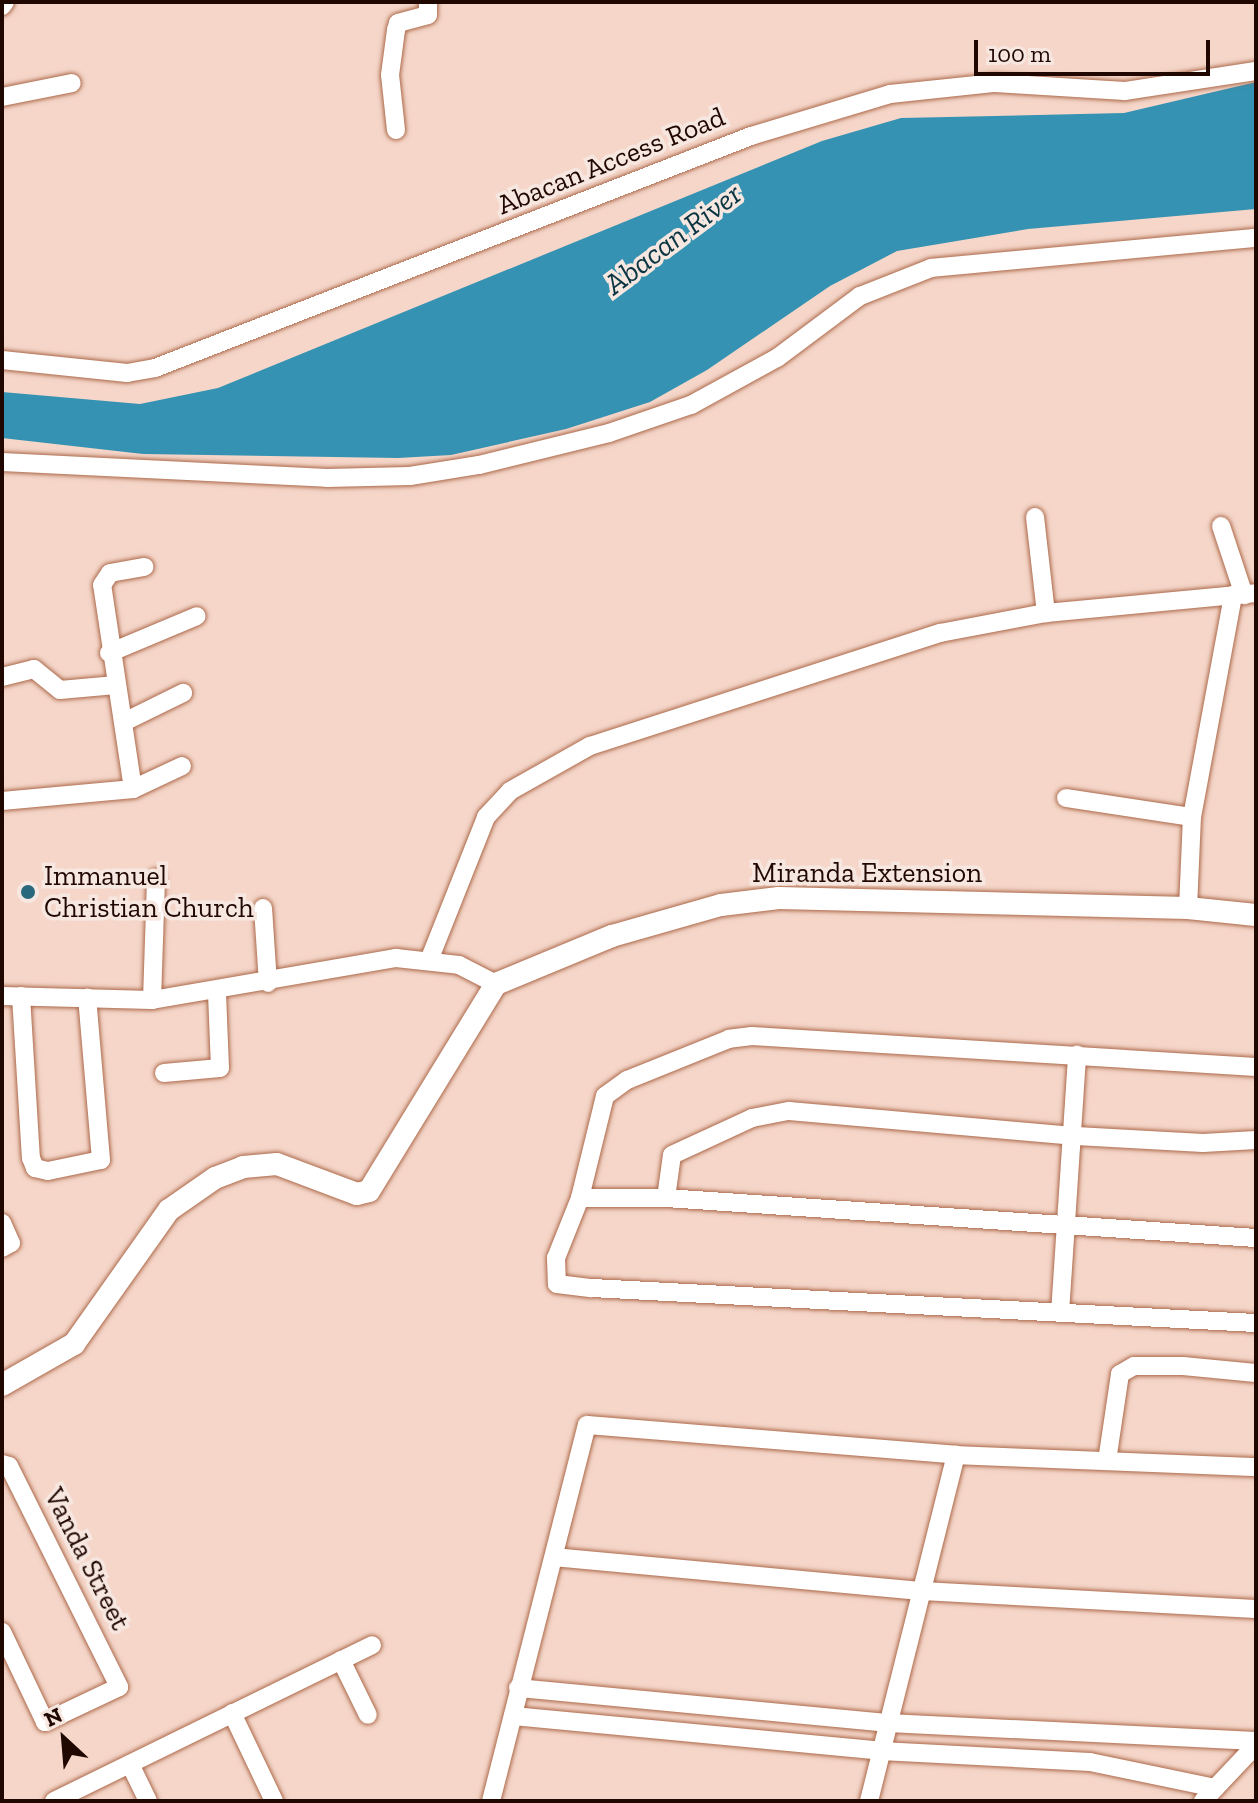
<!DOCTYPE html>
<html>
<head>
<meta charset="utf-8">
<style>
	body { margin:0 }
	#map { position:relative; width:1258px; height:1803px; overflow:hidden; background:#f5d6c9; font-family:"Zilla Slab",serif }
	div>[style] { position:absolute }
	.water>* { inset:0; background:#3592b2 }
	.roads { filter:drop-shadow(0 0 2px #ac694a) drop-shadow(0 0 2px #ac694a) }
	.minor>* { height:18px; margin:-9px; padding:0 9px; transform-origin:9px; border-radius:9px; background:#fff }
	.major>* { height:22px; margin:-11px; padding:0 11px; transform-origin:11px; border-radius:11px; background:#fff }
	.dots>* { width:22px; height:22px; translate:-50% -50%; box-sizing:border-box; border:4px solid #f7e7e1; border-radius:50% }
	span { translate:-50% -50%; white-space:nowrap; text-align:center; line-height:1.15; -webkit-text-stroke:7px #f7e7e1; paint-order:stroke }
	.street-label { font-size:28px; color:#200700 }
	.poi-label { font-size:28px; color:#200700 }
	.left { translate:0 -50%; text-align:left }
	.water-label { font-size:30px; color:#093442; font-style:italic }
	.frame { position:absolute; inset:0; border:4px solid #200700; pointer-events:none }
	.north { position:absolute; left:24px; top:1699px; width:80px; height:80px; -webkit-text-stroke:6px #f7e7e1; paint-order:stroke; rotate:334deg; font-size:22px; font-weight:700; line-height:32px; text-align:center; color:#200700 }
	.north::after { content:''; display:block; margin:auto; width:28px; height:36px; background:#200700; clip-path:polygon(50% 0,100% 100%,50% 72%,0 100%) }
	.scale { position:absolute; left:974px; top:40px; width:236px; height:36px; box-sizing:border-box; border:4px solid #200700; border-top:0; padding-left:10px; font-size:24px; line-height:28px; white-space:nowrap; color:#200700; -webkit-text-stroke:6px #f7e7e1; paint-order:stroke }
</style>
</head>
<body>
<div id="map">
	<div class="water">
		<i style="clip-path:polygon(1256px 82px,1256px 209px,1028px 229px,897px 251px,830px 286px,707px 370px,650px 402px,566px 429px,451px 455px,398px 458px,143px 454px,2px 438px,2px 392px,140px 404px,218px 388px,822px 141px,901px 118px,1124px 113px)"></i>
	</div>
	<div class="roads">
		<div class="minor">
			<i style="left:2px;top:6px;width:5px;rotate:-53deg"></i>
			<i style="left:2px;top:97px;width:71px;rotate:-11.3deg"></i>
			<i style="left:396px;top:130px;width:55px;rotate:-96.2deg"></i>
			<i style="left:390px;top:75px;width:45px;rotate:-82.4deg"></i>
			<i style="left:396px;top:30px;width:7px;rotate:-74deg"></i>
			<i style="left:398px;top:23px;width:31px;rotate:-15deg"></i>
			<i style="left:428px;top:15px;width:13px;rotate:-90deg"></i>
			<i style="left:2px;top:360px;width:126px;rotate:5.9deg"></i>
			<i style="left:127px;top:373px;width:28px;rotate:-10deg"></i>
			<i style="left:155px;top:368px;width:640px;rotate:-21.27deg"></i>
			<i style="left:751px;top:136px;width:145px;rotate:-16.8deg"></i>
			<i style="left:890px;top:94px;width:106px;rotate:-6deg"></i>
			<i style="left:995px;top:83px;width:130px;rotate:3.5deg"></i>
			<i style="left:1125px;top:91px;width:133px;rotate:-8.7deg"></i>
			<i style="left:2px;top:462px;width:325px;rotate:2.8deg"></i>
			<i style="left:327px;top:478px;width:83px;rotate:-1.4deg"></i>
			<i style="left:410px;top:476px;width:70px;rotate:-9.1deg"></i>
			<i style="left:479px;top:465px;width:134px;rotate:-13.8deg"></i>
			<i style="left:609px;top:433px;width:87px;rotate:-18.9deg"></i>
			<i style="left:691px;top:405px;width:98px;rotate:-28.7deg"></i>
			<i style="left:777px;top:358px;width:104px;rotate:-36.8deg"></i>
			<i style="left:860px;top:296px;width:76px;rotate:-21.5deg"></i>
			<i style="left:931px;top:268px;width:326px;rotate:-5.3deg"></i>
			<i style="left:1035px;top:517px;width:97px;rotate:83.5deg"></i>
			<i style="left:1221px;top:526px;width:73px;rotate:71.6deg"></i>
			<i style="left:109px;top:653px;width:95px;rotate:-22.8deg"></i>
			<i style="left:2px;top:677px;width:33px;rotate:-14deg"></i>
			<i style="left:34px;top:669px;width:33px;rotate:39deg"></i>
			<i style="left:60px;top:690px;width:56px;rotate:-5.1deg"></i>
			<i style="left:124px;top:722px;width:66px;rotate:-26.2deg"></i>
			<i style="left:133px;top:789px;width:206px;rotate:-98.6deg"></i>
			<i style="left:102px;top:585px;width:14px;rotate:-56deg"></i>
			<i style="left:110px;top:573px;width:35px;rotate:-10deg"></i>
			<i style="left:1066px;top:798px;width:127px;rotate:8.6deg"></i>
			<i style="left:2px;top:801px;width:132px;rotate:-5.2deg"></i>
			<i style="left:133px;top:789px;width:54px;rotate:-25.1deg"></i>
			<i style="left:263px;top:908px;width:75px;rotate:86.2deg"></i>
			<i style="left:1188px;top:908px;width:91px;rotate:-87.5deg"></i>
			<i style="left:1192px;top:817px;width:226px;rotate:-79.5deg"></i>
			<i style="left:430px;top:958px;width:152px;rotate:-68.3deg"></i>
			<i style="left:486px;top:817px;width:35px;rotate:-47deg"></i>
			<i style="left:510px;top:791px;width:92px;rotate:-29.4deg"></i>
			<i style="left:590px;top:746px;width:368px;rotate:-17.9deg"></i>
			<i style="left:940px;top:633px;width:108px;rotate:-10.7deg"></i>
			<i style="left:1046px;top:613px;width:211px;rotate:-5.4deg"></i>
			<i style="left:2px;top:996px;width:150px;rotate:1.5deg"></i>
			<i style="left:152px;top:1000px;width:248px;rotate:-9.8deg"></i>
			<i style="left:396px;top:958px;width:63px;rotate:6.3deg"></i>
			<i style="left:459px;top:965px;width:42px;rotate:27.2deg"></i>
			<i style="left:21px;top:996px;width:162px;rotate:86.5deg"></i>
			<i style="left:31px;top:1158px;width:11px;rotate:68deg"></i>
			<i style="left:35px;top:1168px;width:13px;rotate:13deg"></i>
			<i style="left:48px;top:1171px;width:54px;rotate:-11.7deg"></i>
			<i style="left:101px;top:1160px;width:163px;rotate:-94.9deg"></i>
			<i style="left:152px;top:1000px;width:122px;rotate:-88.1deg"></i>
			<i style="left:1256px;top:1067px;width:505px;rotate:-176.48deg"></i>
			<i style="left:752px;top:1036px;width:23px;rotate:173deg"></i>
			<i style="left:729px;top:1039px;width:110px;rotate:158.1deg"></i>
			<i style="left:627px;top:1080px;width:27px;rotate:144deg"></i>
			<i style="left:605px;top:1096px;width:105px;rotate:103.8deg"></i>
			<i style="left:580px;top:1198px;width:65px;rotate:111.8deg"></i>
			<i style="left:556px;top:1258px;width:26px;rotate:88deg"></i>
			<i style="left:557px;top:1284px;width:35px;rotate:7deg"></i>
			<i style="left:592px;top:1288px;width:665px;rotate:3.02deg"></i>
			<i style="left:164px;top:1073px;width:56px;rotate:-5.1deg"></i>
			<i style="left:220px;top:1068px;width:76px;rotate:-92.3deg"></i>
			<i style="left:580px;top:1198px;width:86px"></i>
			<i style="left:666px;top:1198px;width:591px;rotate:3.88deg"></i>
			<i style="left:666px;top:1198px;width:43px;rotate:-82.1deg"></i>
			<i style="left:672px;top:1155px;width:88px;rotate:-24.8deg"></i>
			<i style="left:752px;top:1118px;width:38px;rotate:-11deg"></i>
			<i style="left:789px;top:1111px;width:288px;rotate:5deg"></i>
			<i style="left:1076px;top:1136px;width:127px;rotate:3.2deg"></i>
			<i style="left:1203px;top:1143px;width:53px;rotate:-3.2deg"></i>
			<i style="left:2px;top:1223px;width:22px;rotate:66deg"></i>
			<i style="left:11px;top:1243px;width:10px;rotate:151deg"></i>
			<i style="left:1060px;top:1313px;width:259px;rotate:-86.2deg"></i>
			<i style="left:1107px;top:1461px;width:88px;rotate:-81.5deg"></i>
			<i style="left:1120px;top:1374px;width:16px;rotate:-30deg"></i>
			<i style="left:1134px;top:1366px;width:49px"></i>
			<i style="left:1183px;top:1366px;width:73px;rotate:5.5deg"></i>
			<i style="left:2px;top:1464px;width:7px;rotate:16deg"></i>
			<i style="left:9px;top:1466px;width:247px;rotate:63.5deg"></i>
			<i style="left:119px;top:1687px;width:82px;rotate:154.7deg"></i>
			<i style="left:45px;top:1722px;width:100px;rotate:-115.5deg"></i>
			<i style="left:554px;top:1557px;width:370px;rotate:5.3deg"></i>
			<i style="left:922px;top:1591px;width:334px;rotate:3.1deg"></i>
			<i style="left:341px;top:1660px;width:61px;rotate:63.9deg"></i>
			<i style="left:518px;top:1688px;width:372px;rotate:5.4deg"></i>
			<i style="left:888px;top:1723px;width:368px;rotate:2.8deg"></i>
			<i style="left:232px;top:1713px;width:98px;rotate:64.5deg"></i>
			<i style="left:513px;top:1716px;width:370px;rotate:5.4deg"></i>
			<i style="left:881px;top:1751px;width:209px;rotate:3deg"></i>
			<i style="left:1090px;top:1762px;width:128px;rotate:11.7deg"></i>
			<i style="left:130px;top:1764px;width:41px;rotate:64.1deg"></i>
			<i style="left:54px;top:1801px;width:354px;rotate:-26.1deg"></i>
			<i style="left:491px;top:1801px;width:388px;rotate:-75.7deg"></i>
			<i style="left:587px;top:1425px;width:370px;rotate:4.6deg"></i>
			<i style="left:956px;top:1455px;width:300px;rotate:2.3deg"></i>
			<i style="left:869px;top:1801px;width:357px;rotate:-75.9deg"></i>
			<i style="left:1203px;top:1801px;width:77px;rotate:-46.6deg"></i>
		</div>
		<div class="major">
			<i style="left:2px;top:1385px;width:83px;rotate:-29.7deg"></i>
			<i style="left:74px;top:1344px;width:164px;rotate:-54.7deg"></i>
			<i style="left:169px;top:1210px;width:56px;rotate:-34.8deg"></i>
			<i style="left:215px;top:1178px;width:30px;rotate:-21deg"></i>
			<i style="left:243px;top:1167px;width:34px;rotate:-5deg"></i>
			<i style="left:277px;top:1164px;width:85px;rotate:20.6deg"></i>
			<i style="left:357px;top:1194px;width:12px;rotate:-14deg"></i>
			<i style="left:369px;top:1191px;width:243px;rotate:-58.5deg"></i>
			<i style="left:496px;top:984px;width:126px;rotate:-22.5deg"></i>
			<i style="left:612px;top:936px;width:113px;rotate:-15.9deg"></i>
			<i style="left:721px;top:905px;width:58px;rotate:-6.9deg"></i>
			<i style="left:779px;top:898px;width:409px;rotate:1.4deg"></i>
			<i style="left:1188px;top:908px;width:68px;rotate:5.9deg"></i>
		</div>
	</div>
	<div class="dots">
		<i style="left:28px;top:892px;background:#2a687e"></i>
	</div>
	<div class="street-label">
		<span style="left:611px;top:161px;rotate:-22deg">Abacan Access Road</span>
		<span style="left:867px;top:873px">Miranda Extension</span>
		<span style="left:87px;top:1559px;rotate:63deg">Vanda Street</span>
	</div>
	<div class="poi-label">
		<span class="left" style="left:44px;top:892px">Immanuel<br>Christian Church</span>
	</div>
	<div class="water-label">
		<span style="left:673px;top:239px;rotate:-37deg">Abacan River</span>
	</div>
	<div class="frame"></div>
	<div class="north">N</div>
	<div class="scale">100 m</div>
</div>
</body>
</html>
